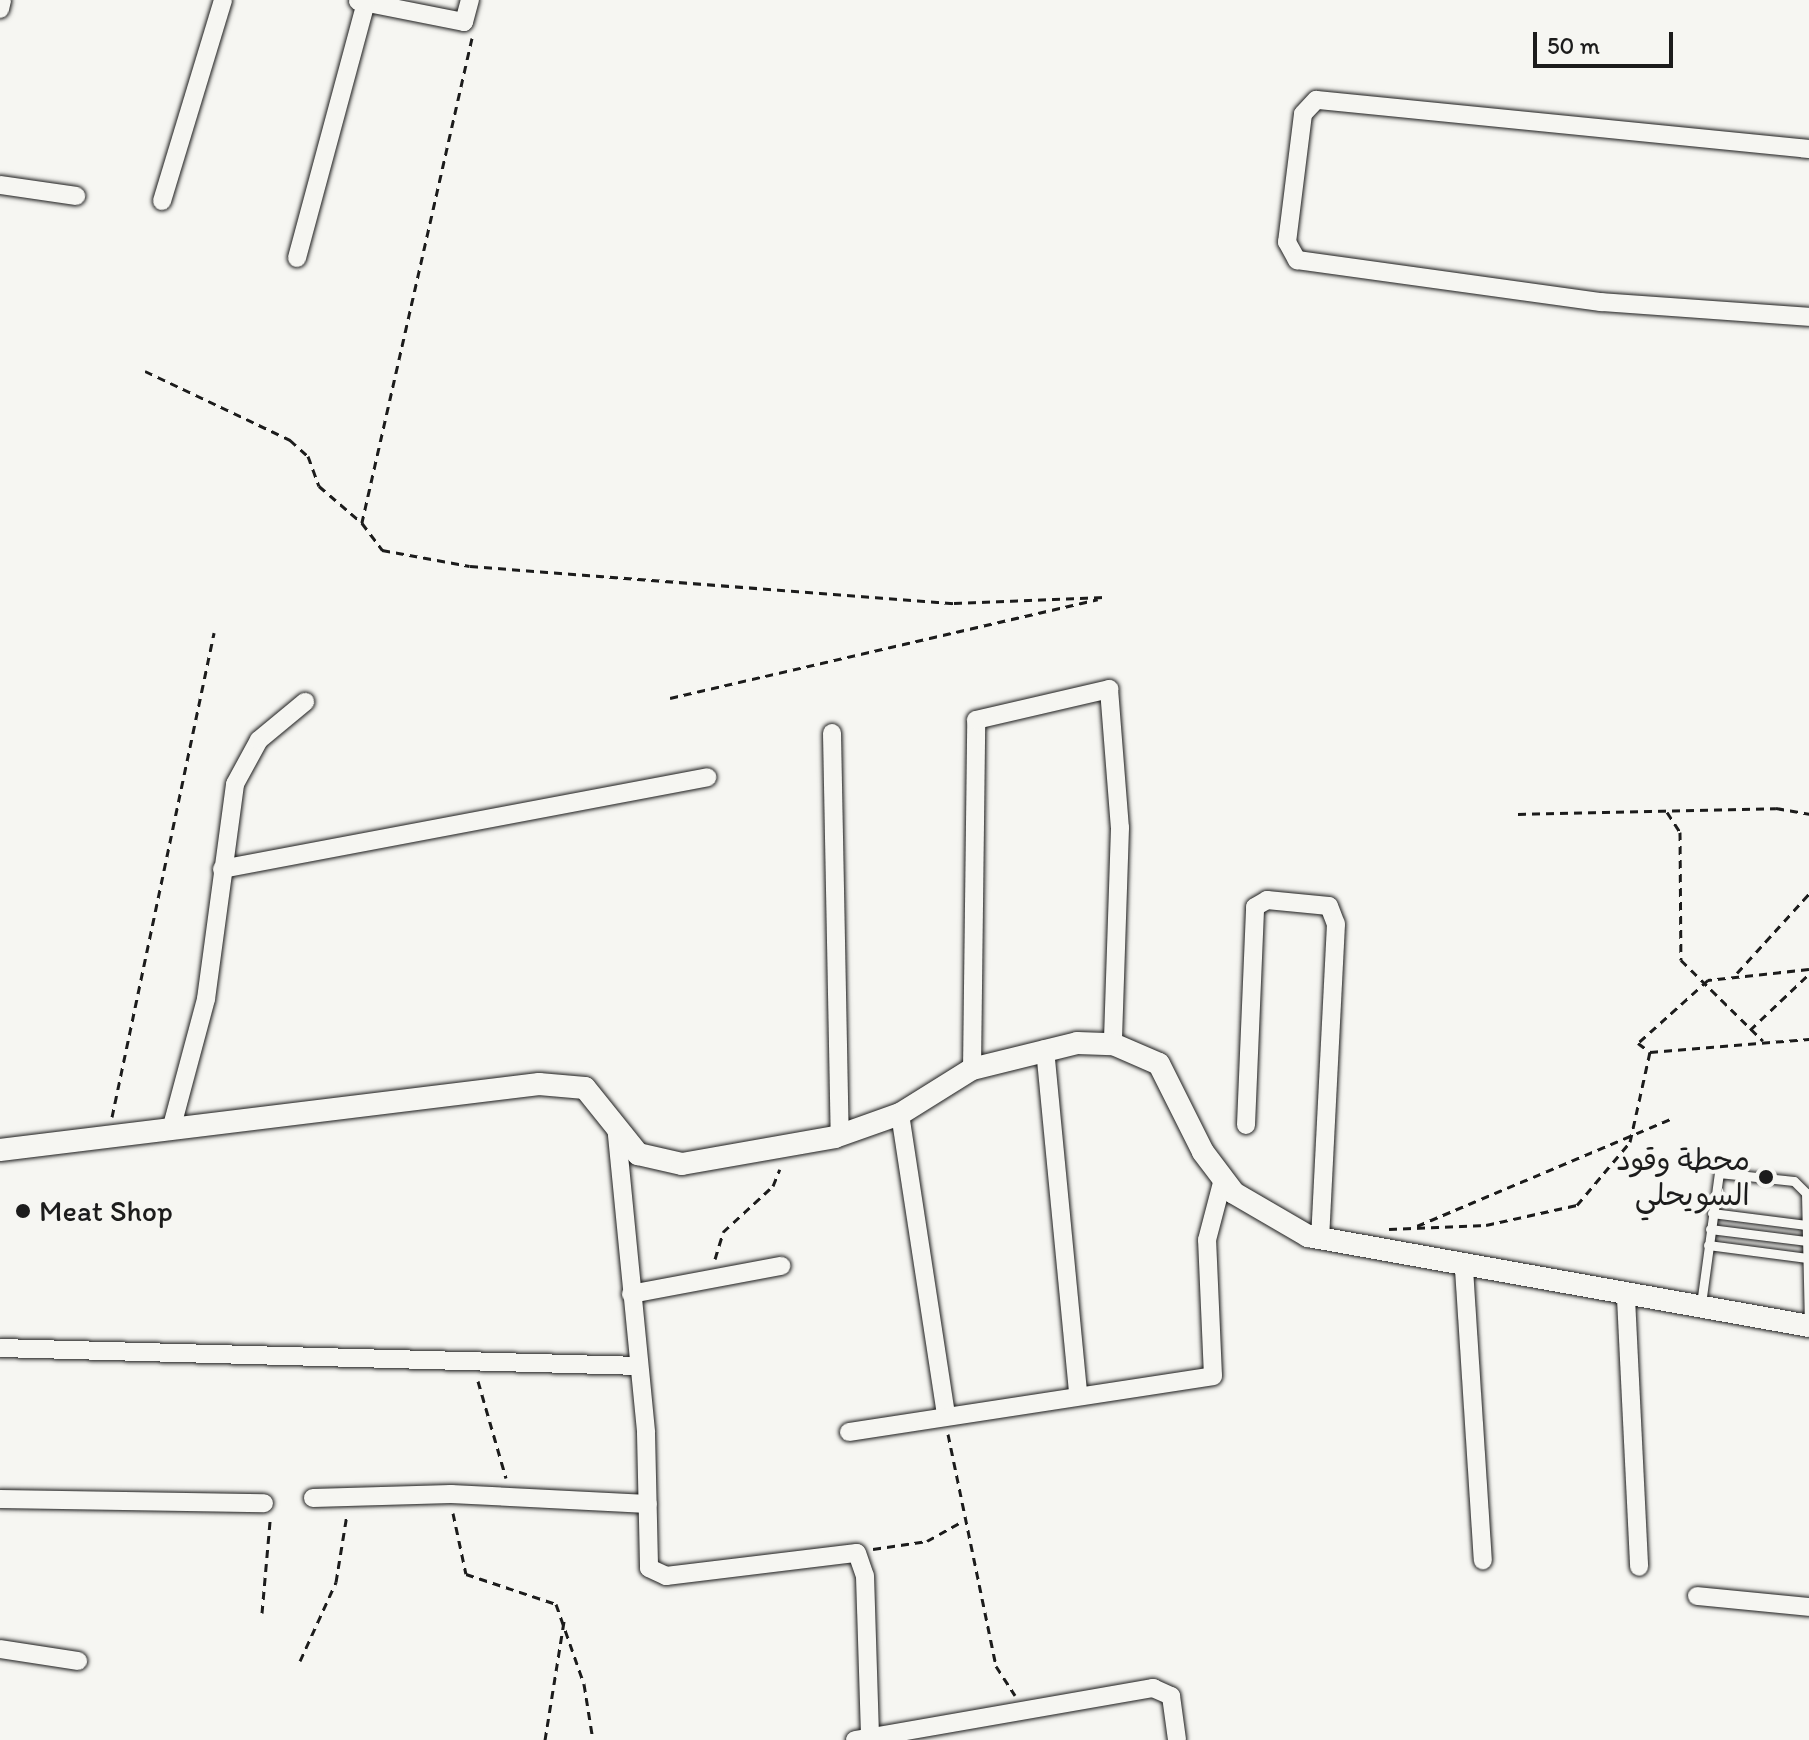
<!DOCTYPE html>
<html>
<head>
<meta charset="utf-8">
<style>
	body { margin:0 }
	#map { position:relative; width:1809px; height:1740px; overflow:hidden; background:#f6f6f2; font-family:Itim,"Playpen Sans Arabic",sans-serif }
	div>[style] { position:absolute }
	.path>* { height:3px; margin-top:-1.5px; transform-origin:0; background:repeating-linear-gradient(90deg,#1c1c1c 0 8px,transparent 0 14px) }
	.roads { filter:drop-shadow(0 0 2px #1c1c1c) drop-shadow(0 0 2px #1c1c1c) }
	.service>* { height:9px; margin:-4.5px; padding:0 4.5px; transform-origin:4.5px; border-radius:4.5px; background:#f6f6f2 }
	.minor>* { height:18px; margin:-9px; padding:0 9px; transform-origin:9px; border-radius:9px; background:#f6f6f2 }
	.tertiary>* { height:22px; margin:-11px; padding:0 11px; transform-origin:11px; border-radius:11px; background:#f6f6f2 }
	.dots>* { width:22px; height:22px; translate:-50% -50%; box-sizing:border-box; border:4px solid #f6f6f2; border-radius:50% }
	span { translate:-50% -50%; white-space:nowrap; text-align:center; line-height:1.15; -webkit-text-stroke:7px #f6f6f2; paint-order:stroke }
	.poi-label { font-size:30px; color:#1c1c1c }
	.right { translate:-100% -50%; text-align:right }
	.left { translate:0 -50%; text-align:left }
	.scale { position:absolute; left:1533px; top:32px; width:140px; height:36px; box-sizing:border-box; border:4px solid #1c1c1c; border-top:0; padding-left:10px; font-size:24px; line-height:28px; white-space:nowrap; color:#1c1c1c; -webkit-text-stroke:6px #f6f6f2; paint-order:stroke }
</style>
</head>
<body>
<div id="map">
	<div class="path">
		<i style="left:472px;top:38px;width:497px;rotate:102.8deg"></i>
		<i style="left:362px;top:523px;width:34px;rotate:53deg"></i>
		<i style="left:382px;top:550px;width:89px;rotate:10.3deg"></i>
		<i style="left:470px;top:566px;width:485px;rotate:4.4deg"></i>
		<i style="left:954px;top:603px;width:151px;rotate:-2.3deg"></i>
		<i style="left:145px;top:371px;width:161px;rotate:25.4deg"></i>
		<i style="left:290px;top:440px;width:24px;rotate:42deg"></i>
		<i style="left:308px;top:456px;width:32px;rotate:70deg"></i>
		<i style="left:319px;top:486px;width:57px;rotate:40.7deg"></i>
		<i style="left:670px;top:698px;width:439px;rotate:-13deg"></i>
		<i style="left:1667px;top:812px;width:24px;rotate:57deg"></i>
		<i style="left:1680px;top:832px;width:128px;rotate:89.6deg"></i>
		<i style="left:1681px;top:960px;width:115px;rotate:44.6deg"></i>
		<i style="left:1518px;top:814px;width:258px;rotate:-1.3deg"></i>
		<i style="left:1776px;top:808px;width:34px;rotate:10deg"></i>
		<i style="left:1809px;top:969px;width:102px;rotate:173.8deg"></i>
		<i style="left:1708px;top:980px;width:94px;rotate:138deg"></i>
		<i style="left:1638px;top:1043px;width:15px;rotate:37deg"></i>
		<i style="left:1650px;top:1052px;width:160px;rotate:-4.7deg"></i>
		<i style="left:1737px;top:973px;width:107px;rotate:-47.7deg"></i>
		<i style="left:1750px;top:1030px;width:81px;rotate:-43.5deg"></i>
		<i style="left:112px;top:1117px;width:495px;rotate:-78.1deg"></i>
		<i style="left:1417px;top:1226px;width:278px;rotate:-22.9deg"></i>
		<i style="left:1389px;top:1229px;width:97px;rotate:-2.4deg"></i>
		<i style="left:1486px;top:1225px;width:93px;rotate:-12.4deg"></i>
		<i style="left:1577px;top:1205px;width:82px;rotate:-49.9deg"></i>
		<i style="left:1630px;top:1142px;width:92px;rotate:-77.5deg"></i>
		<i style="left:715px;top:1259px;width:28px;rotate:-73deg"></i>
		<i style="left:723px;top:1232px;width:68px;rotate:-42.6deg"></i>
		<i style="left:773px;top:1186px;width:18px;rotate:-68deg"></i>
		<i style="left:478px;top:1381px;width:101px;rotate:73.9deg"></i>
		<i style="left:948px;top:1434px;width:237px;rotate:78.3deg"></i>
		<i style="left:996px;top:1666px;width:35px;rotate:57deg"></i>
		<i style="left:453px;top:1513px;width:62px;rotate:78deg"></i>
		<i style="left:466px;top:1574px;width:95px;rotate:18.4deg"></i>
		<i style="left:556px;top:1604px;width:85px;rotate:70.7deg"></i>
		<i style="left:584px;top:1684px;width:57px;rotate:80.9deg"></i>
		<i style="left:873px;top:1549px;width:55px;rotate:-8.4deg"></i>
		<i style="left:927px;top:1541px;width:41px;rotate:-29.1deg"></i>
		<i style="left:262px;top:1613px;width:92px;rotate:-85deg"></i>
		<i style="left:300px;top:1661px;width:87px;rotate:-65.5deg"></i>
		<i style="left:336px;top:1582px;width:69px;rotate:-80.8deg"></i>
		<i style="left:545px;top:1740px;width:121px;rotate:-80.9deg"></i>
	</div>
	<div class="roads">
		<div class="service">
			<i style="left:1712px;top:1213px;width:95px;rotate:7.3deg"></i>
			<i style="left:1710px;top:1229px;width:98px;rotate:7.1deg"></i>
			<i style="left:1708px;top:1245px;width:100px;rotate:7.5deg"></i>
			<i style="left:1701px;top:1304px;width:132px;rotate:-82.2deg"></i>
			<i style="left:1719px;top:1173px;width:75px;rotate:6.1deg"></i>
			<i style="left:1794px;top:1181px;width:17px;rotate:45deg"></i>
			<i style="left:1806px;top:1193px;width:133px;rotate:88.7deg"></i>
		</div>
		<div class="minor">
			<i style="left:358px;top:1px;width:108px;rotate:11.2deg"></i>
			<i style="left:464px;top:22px;width:23px;rotate:-75deg"></i>
			<i style="left:0;top:9px;width:9px;rotate:-77deg"></i>
			<i style="left:1809px;top:149px;width:495px;rotate:-174.3deg"></i>
			<i style="left:1316px;top:100px;width:19px;rotate:133deg"></i>
			<i style="left:1303px;top:114px;width:129px;rotate:97.1deg"></i>
			<i style="left:1287px;top:242px;width:21px;rotate:61deg"></i>
			<i style="left:1297px;top:260px;width:307px;rotate:7.9deg"></i>
			<i style="left:1601px;top:302px;width:209px;rotate:4.1deg"></i>
			<i style="left:0;top:185px;width:77px;rotate:8.2deg"></i>
			<i style="left:162px;top:201px;width:210px;rotate:-73.1deg"></i>
			<i style="left:297px;top:258px;width:265px;rotate:-74.9deg"></i>
			<i style="left:832px;top:733px;width:402px;rotate:88.9deg"></i>
			<i style="left:222px;top:869px;width:494px;rotate:-10.7deg"></i>
			<i style="left:1045px;top:1049px;width:345px;rotate:84.5deg"></i>
			<i style="left:972px;top:1069px;width:349px;rotate:-89.3deg"></i>
			<i style="left:976px;top:720px;width:137px;rotate:-13.1deg"></i>
			<i style="left:1109px;top:689px;width:139px;rotate:85.5deg"></i>
			<i style="left:1120px;top:828px;width:216px;rotate:91.9deg"></i>
			<i style="left:900px;top:1114px;width:305px;rotate:81.3deg"></i>
			<i style="left:616px;top:1125px;width:309px;rotate:84.4deg"></i>
			<i style="left:646px;top:1433px;width:135px;rotate:88.7deg"></i>
			<i style="left:649px;top:1568px;width:19px;rotate:25deg"></i>
			<i style="left:666px;top:1576px;width:192px;rotate:-6.9deg"></i>
			<i style="left:857px;top:1553px;width:24px;rotate:71deg"></i>
			<i style="left:865px;top:1576px;width:159px;rotate:88.2deg"></i>
			<i style="left:1246px;top:1125px;width:218px;rotate:-87.6deg"></i>
			<i style="left:1255px;top:907px;width:14px;rotate:-30deg"></i>
			<i style="left:1267px;top:900px;width:62px;rotate:5.5deg"></i>
			<i style="left:1329px;top:906px;width:19px;rotate:69deg"></i>
			<i style="left:1336px;top:924px;width:315px;rotate:92.9deg"></i>
			<i style="left:172px;top:1126px;width:131px;rotate:-75deg"></i>
			<i style="left:206px;top:999px;width:217px;rotate:-82.3deg"></i>
			<i style="left:235px;top:784px;width:50px;rotate:-61.4deg"></i>
			<i style="left:259px;top:740px;width:60px;rotate:-39.6deg"></i>
			<i style="left:1464px;top:1269px;width:292px;rotate:86.3deg"></i>
			<i style="left:631px;top:1294px;width:153px;rotate:-10.6deg"></i>
			<i style="left:1626px;top:1298px;width:269px;rotate:87.2deg"></i>
			<i style="left:0;top:1348px;width:639px;rotate:1.61deg"></i>
			<i style="left:849px;top:1432px;width:368px;rotate:-8.7deg"></i>
			<i style="left:1213px;top:1376px;width:136px;rotate:-92.5deg"></i>
			<i style="left:1207px;top:1240px;width:63px;rotate:-75.3deg"></i>
			<i style="left:313px;top:1498px;width:138px;rotate:-1.7deg"></i>
			<i style="left:451px;top:1494px;width:197px;rotate:2.9deg"></i>
			<i style="left:0;top:1499px;width:264px;rotate:0.9deg"></i>
			<i style="left:1697px;top:1596px;width:113px;rotate:5.6deg"></i>
			<i style="left:0;top:1649px;width:79px;rotate:8.7deg"></i>
			<i style="left:855px;top:1740px;width:303px;rotate:-9.9deg"></i>
			<i style="left:1153px;top:1688px;width:20px;rotate:24deg"></i>
			<i style="left:1171px;top:1696px;width:44px;rotate:82.2deg"></i>
		</div>
		<div class="tertiary">
			<i style="left:0;top:1150px;width:543px;rotate:-6.98deg"></i>
			<i style="left:539px;top:1084px;width:46px;rotate:5deg"></i>
			<i style="left:585px;top:1088px;width:85px;rotate:51.2deg"></i>
			<i style="left:638px;top:1154px;width:45px;rotate:12.8deg"></i>
			<i style="left:682px;top:1164px;width:155px;rotate:-10deg"></i>
			<i style="left:835px;top:1137px;width:69px;rotate:-19.5deg"></i>
			<i style="left:900px;top:1114px;width:85px;rotate:-32deg"></i>
			<i style="left:972px;top:1069px;width:108px;rotate:-13.9deg"></i>
			<i style="left:1077px;top:1043px;width:36px;rotate:2deg"></i>
			<i style="left:1113px;top:1044px;width:50px;rotate:23.5deg"></i>
			<i style="left:1159px;top:1064px;width:98px;rotate:63.4deg"></i>
			<i style="left:1203px;top:1152px;width:51px;rotate:52.9deg"></i>
			<i style="left:1234px;top:1193px;width:86px;rotate:30.2deg"></i>
			<i style="left:1308px;top:1236px;width:509px;rotate:10.18deg"></i>
		</div>
	</div>
	<div class="dots">
		<i style="left:1766px;top:1177px;background:#1c1c1c"></i>
		<i style="left:23px;top:1211px;background:#1c1c1c"></i>
	</div>
	<div class="poi-label">
		<span class="right" style="left:1750px;top:1177px">محطة وقود<br>السويحلي</span>
		<span class="left" style="left:39px;top:1211px">Meat Shop</span>
	</div>
	<div class="scale">50 m</div>
</div>
</body>
</html>
